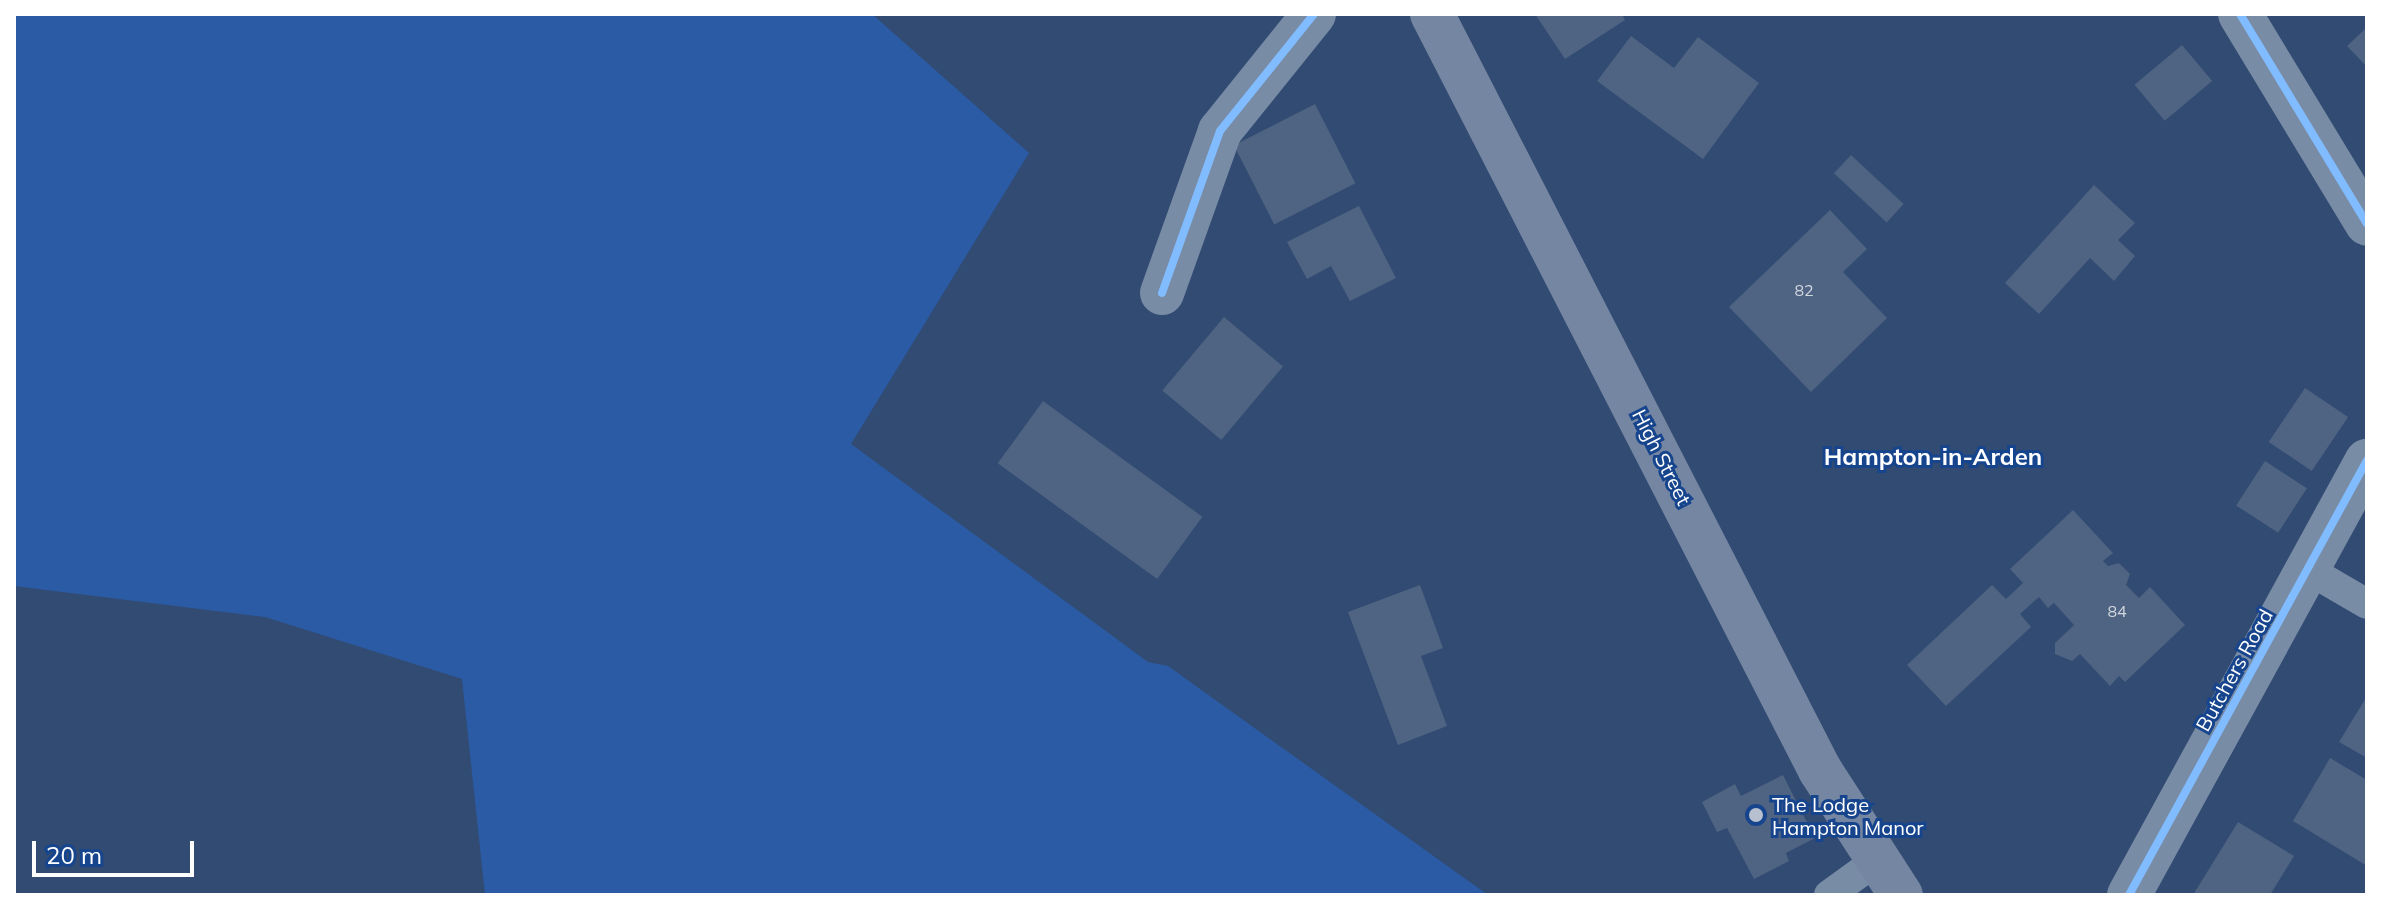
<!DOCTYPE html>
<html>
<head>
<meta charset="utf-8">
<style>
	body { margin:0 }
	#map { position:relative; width:2381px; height:909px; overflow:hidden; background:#324b72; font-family:Mulish,sans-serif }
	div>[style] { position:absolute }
	.green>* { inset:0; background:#2a5ba4 }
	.building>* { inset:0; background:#4f6382; transform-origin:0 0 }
	.service>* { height:30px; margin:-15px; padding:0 15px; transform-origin:15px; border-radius:15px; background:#798ca6 }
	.minor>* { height:44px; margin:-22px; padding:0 22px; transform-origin:22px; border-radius:22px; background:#798ca6 }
	.secondary>* { height:44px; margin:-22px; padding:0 22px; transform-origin:22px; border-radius:22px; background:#7586a2 }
	.cycleway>* { height:8px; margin:-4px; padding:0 4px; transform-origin:4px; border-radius:4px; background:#80bcff }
	.dots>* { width:22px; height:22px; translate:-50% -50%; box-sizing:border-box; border:4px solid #17458d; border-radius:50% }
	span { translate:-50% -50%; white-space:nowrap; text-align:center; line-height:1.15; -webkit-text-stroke:6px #17458d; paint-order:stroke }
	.number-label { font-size:16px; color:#d3d8e0 }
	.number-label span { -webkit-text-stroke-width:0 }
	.street-label { font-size:20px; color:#fff }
	.poi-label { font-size:20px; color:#fff }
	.left { translate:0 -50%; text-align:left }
	.quarter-label { font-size:24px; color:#fff; font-weight:700 }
	.frame { position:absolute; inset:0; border:16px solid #fff; pointer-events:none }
	.scale { position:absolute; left:32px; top:841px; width:162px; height:36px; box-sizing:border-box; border:4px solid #fff; border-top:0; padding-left:10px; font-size:24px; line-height:28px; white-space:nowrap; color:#fff; -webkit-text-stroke:6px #17458d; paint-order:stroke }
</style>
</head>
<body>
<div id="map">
	<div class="green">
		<i style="clip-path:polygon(14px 14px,872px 14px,1029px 153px,851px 444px,1148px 662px,1168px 666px,1488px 895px,485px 895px,462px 679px,265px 617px,14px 586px)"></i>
	</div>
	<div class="building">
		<i style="clip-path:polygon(1535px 14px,1622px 14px,1625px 20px,1565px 59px)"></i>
		<i style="clip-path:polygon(2367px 27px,2367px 67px,2347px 46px)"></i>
		<i style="clip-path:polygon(1631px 36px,1674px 68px,1698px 37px,1759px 83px,1703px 159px,1597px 81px)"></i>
		<i style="left:2182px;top:45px;width:47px;height:62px;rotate:50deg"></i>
		<i style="left:1315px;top:104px;width:89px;height:91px;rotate:63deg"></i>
		<i style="left:1851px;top:155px;width:72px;height:25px;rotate:43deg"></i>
		<i style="clip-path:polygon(2094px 185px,2135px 223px,2118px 240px,2135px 256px,2114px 281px,2090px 258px,2039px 314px,2005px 283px)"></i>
		<i style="clip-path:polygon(1359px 206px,1396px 278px,1350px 301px,1331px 266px,1307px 279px,1287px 242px)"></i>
		<i style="clip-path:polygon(1830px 210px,1867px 249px,1843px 272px,1887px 318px,1811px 392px,1729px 307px)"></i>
		<i style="left:1224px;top:317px;width:77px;height:96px;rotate:40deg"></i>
		<i style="left:2305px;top:388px;width:52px;height:65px;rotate:34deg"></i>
		<i style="left:1043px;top:401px;width:197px;height:77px;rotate:36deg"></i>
		<i style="left:2265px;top:461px;width:50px;height:53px;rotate:33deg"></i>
		<i style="clip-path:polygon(2073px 510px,2113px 553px,2103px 561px,2108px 566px,2119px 563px,2130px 574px,2126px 585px,2139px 598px,2150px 587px,2185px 625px,2125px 682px,2119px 676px,2110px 686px,2080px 654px,2072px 661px,2055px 654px,2055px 643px,2074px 625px,2054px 603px,2048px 608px,2039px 597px,2020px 614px,2031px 627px,1946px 706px,1907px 665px,1992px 585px,2006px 599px,2023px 583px,2010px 569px)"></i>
		<i style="clip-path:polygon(1420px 585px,1443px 648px,1421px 656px,1447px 726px,1398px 745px,1348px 612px)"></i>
		<i style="clip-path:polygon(2367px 696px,2367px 758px,2339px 742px)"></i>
		<i style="clip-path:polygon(2330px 758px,2367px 780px,2367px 866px,2293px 821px)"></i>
		<i style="clip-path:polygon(1783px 775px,1815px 838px,1786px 853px,1789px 861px,1754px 879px,1727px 828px,1717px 832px,1702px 802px,1735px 784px,1741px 796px)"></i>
		<i style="clip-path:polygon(2238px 822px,2294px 856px,2270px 895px,2193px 895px)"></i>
	</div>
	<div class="service">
		<i style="left:2307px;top:569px;width:69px;rotate:30.3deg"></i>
		<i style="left:1829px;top:895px;width:58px;rotate:-35.9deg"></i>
	</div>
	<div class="minor">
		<i style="left:2240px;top:14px;width:245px;rotate:58.8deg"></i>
		<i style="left:1162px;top:293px;width:172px;rotate:-70.3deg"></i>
		<i style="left:1220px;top:131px;width:150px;rotate:-51.2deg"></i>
		<i style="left:2129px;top:895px;width:495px;rotate:-61.3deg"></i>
	</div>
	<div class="secondary">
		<i style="left:1432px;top:14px;width:850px;rotate:62.83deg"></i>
		<i style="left:1820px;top:770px;width:149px;rotate:57.1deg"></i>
	</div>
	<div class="cycleway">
		<i style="left:2240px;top:14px;width:245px;rotate:58.8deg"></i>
		<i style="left:1162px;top:293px;width:172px;rotate:-70.3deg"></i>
		<i style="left:1220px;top:131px;width:150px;rotate:-51.2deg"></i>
		<i style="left:2129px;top:895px;width:495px;rotate:-61.3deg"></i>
	</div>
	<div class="dots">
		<i style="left:1756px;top:815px;background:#b7c0ce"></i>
	</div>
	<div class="number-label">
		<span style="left:1804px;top:290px">82</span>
		<span style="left:2117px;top:611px">84</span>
	</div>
	<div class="street-label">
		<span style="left:1662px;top:457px;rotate:63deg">High Street</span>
		<span style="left:2234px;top:670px;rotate:-61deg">Butchers Road</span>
	</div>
	<div class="poi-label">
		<span class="left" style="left:1772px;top:816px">The Lodge<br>Hampton Manor</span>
	</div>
	<div class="quarter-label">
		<span style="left:1933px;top:457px">Hampton-in-Arden</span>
	</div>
	<div class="frame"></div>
	<div class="scale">20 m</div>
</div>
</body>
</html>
